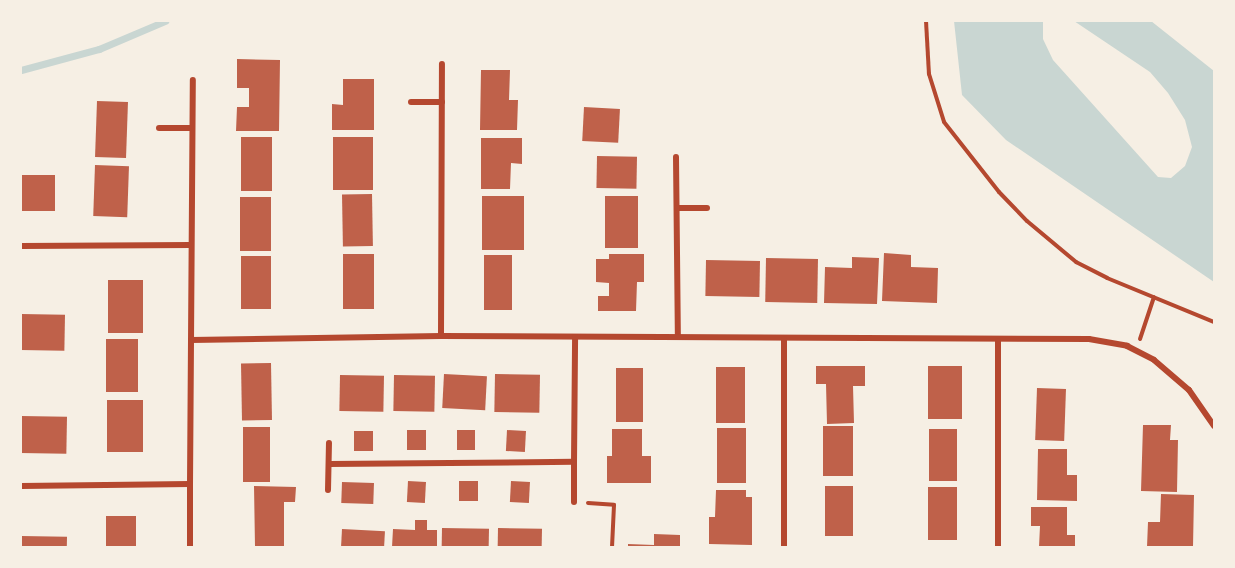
<!DOCTYPE html>
<html>
<head>
<meta charset="utf-8">
<style>
	body { margin:0 }
	#map { position:relative; width:1235px; height:568px; overflow:hidden; background:#f6efe4; font-family:Barlow,sans-serif }
	div>[style] { position:absolute }
	.water>* { inset:0; background:#c9d6d2 }
	.stream>* { height:7px; margin:-3.5px; padding:0 3.5px; transform-origin:3.5px; border-radius:3.5px; background:#c9d6d2 }
	.building>* { inset:0; background:#bf614a; transform-origin:0 0 }
	.path>* { height:4px; margin:-2px; padding:0 2px; transform-origin:2px; border-radius:2px; background:#b5482f }
	.minor>* { height:6px; margin:-3px; padding:0 3px; transform-origin:3px; border-radius:3px; background:#b5482f }
	span { translate:-50% -50%; white-space:nowrap; text-align:center; line-height:1.15; -webkit-text-stroke:4.5px #f6efe4; paint-order:stroke }
	.frame { position:absolute; inset:0; border:22px solid #f6efe4; pointer-events:none }
</style>
</head>
<body>
<div id="map">
	<div class="water">
		<i style="clip-path:polygon(954px 21px,1043px 21px,1043px 39px,1053px 60px,1158px 177px,1171px 178px,1185px 166px,1192px 147px,1185px 120px,1168px 93px,1150px 72px,1074px 21px,1151px 21px,1214px 71px,1214px 282px,1006px 140px,962px 95px)"></i>
	</div>
	<div class="stream">
		<i style="left:21px;top:70px;width:81px;rotate:-15.1deg"></i>
		<i style="left:99px;top:49px;width:72px;rotate:-23deg"></i>
	</div>
	<div class="building">
		<i style="clip-path:polygon(237px 59px,280px 60px,279px 131px,236px 131px,237px 107px,249px 107px,249px 88px,237px 88px)"></i>
		<i style="clip-path:polygon(481px 70px,510px 70px,509px 100px,518px 100px,517px 130px,480px 130px)"></i>
		<i style="clip-path:polygon(343px 79px,374px 79px,374px 130px,332px 130px,332px 104px,343px 105px)"></i>
		<i style="left:97px;top:101px;width:31px;height:56px;rotate:2deg"></i>
		<i style="left:584px;top:107px;width:36px;height:34px;rotate:3deg"></i>
		<i style="left:241px;top:137px;width:31px;height:54px"></i>
		<i style="left:333px;top:137px;width:40px;height:53px"></i>
		<i style="clip-path:polygon(481px 138px,522px 138px,522px 164px,511px 163px,510px 189px,481px 189px)"></i>
		<i style="left:597px;top:156px;width:40px;height:32px;rotate:1deg"></i>
		<i style="left:95px;top:165px;width:34px;height:51px;rotate:2deg"></i>
		<i style="left:21px;top:175px;width:34px;height:36px"></i>
		<i style="left:372px;top:194px;width:52px;height:30px;rotate:89deg"></i>
		<i style="left:482px;top:196px;width:42px;height:54px"></i>
		<i style="left:605px;top:196px;width:33px;height:52px"></i>
		<i style="left:271px;top:197px;width:54px;height:31px;rotate:90deg"></i>
		<i style="clip-path:polygon(884px 253px,911px 255px,911px 267px,938px 268px,937px 303px,882px 301px)"></i>
		<i style="left:343px;top:254px;width:31px;height:55px"></i>
		<i style="clip-path:polygon(609px 254px,644px 254px,644px 282px,637px 282px,636px 311px,598px 311px,598px 296px,609px 296px,609px 283px,596px 282px,596px 259px,609px 259px)"></i>
		<i style="left:484px;top:255px;width:28px;height:55px"></i>
		<i style="left:241px;top:256px;width:30px;height:53px"></i>
		<i style="clip-path:polygon(852px 257px,879px 258px,877px 304px,824px 303px,825px 267px,852px 268px)"></i>
		<i style="left:766px;top:258px;width:52px;height:44px;rotate:1deg"></i>
		<i style="left:706px;top:260px;width:54px;height:36px;rotate:1deg"></i>
		<i style="left:108px;top:280px;width:35px;height:53px"></i>
		<i style="left:21px;top:314px;width:44px;height:36px;rotate:1deg"></i>
		<i style="left:106px;top:339px;width:32px;height:53px"></i>
		<i style="left:271px;top:363px;width:57px;height:30px;rotate:89deg"></i>
		<i style="clip-path:polygon(816px 366px,865px 366px,865px 386px,853px 386px,854px 423px,827px 424px,826px 384px,816px 384px)"></i>
		<i style="left:962px;top:366px;width:53px;height:34px;rotate:90deg"></i>
		<i style="left:716px;top:367px;width:29px;height:56px"></i>
		<i style="left:616px;top:368px;width:27px;height:54px"></i>
		<i style="left:444px;top:374px;width:43px;height:34px;rotate:3deg"></i>
		<i style="left:495px;top:374px;width:45px;height:38px;rotate:1deg"></i>
		<i style="left:340px;top:375px;width:44px;height:36px;rotate:1deg"></i>
		<i style="left:394px;top:375px;width:41px;height:36px;rotate:1deg"></i>
		<i style="left:1037px;top:388px;width:29px;height:52px;rotate:2deg"></i>
		<i style="left:107px;top:400px;width:36px;height:52px"></i>
		<i style="left:21px;top:416px;width:46px;height:37px;rotate:1deg"></i>
		<i style="clip-path:polygon(1143px 425px,1171px 425px,1170px 440px,1178px 440px,1177px 492px,1141px 491px)"></i>
		<i style="left:823px;top:426px;width:30px;height:50px"></i>
		<i style="left:243px;top:427px;width:27px;height:55px"></i>
		<i style="left:746px;top:428px;width:55px;height:29px;rotate:90deg"></i>
		<i style="clip-path:polygon(612px 429px,642px 429px,642px 456px,651px 456px,651px 483px,607px 483px,607px 456px,612px 456px)"></i>
		<i style="left:929px;top:429px;width:28px;height:52px"></i>
		<i style="left:407px;top:430px;width:19px;height:20px"></i>
		<i style="left:457px;top:430px;width:18px;height:20px"></i>
		<i style="left:507px;top:430px;width:19px;height:21px;rotate:3deg"></i>
		<i style="left:354px;top:431px;width:19px;height:20px"></i>
		<i style="clip-path:polygon(1038px 449px,1067px 449px,1067px 475px,1077px 475px,1077px 501px,1037px 500px)"></i>
		<i style="left:408px;top:481px;width:18px;height:21px;rotate:3deg"></i>
		<i style="left:459px;top:481px;width:19px;height:20px"></i>
		<i style="left:511px;top:481px;width:19px;height:21px;rotate:3deg"></i>
		<i style="left:342px;top:482px;width:32px;height:21px;rotate:2deg"></i>
		<i style="clip-path:polygon(254px 486px,296px 487px,295px 502px,284px 502px,284px 547px,255px 547px)"></i>
		<i style="left:825px;top:486px;width:28px;height:50px"></i>
		<i style="left:928px;top:487px;width:29px;height:53px"></i>
		<i style="clip-path:polygon(716px 490px,746px 490px,746px 497px,752px 497px,752px 545px,709px 544px,709px 517px,715px 517px)"></i>
		<i style="clip-path:polygon(1161px 494px,1194px 495px,1193px 547px,1147px 547px,1148px 522px,1160px 522px)"></i>
		<i style="clip-path:polygon(1031px 507px,1067px 507px,1067px 535px,1075px 535px,1075px 547px,1039px 547px,1040px 526px,1031px 526px)"></i>
		<i style="left:106px;top:516px;width:30px;height:31px"></i>
		<i style="clip-path:polygon(415px 520px,427px 520px,427px 530px,437px 530px,437px 547px,392px 547px,393px 529px,415px 530px)"></i>
		<i style="left:442px;top:528px;width:47px;height:19px;rotate:1deg"></i>
		<i style="left:498px;top:528px;width:44px;height:19px;rotate:1deg"></i>
		<i style="left:342px;top:529px;width:43px;height:18px;rotate:3deg"></i>
		<i style="clip-path:polygon(654px 534px,680px 535px,680px 547px,628px 547px,628px 544px,654px 545px)"></i>
		<i style="left:21px;top:536px;width:46px;height:11px;rotate:1deg"></i>
	</div>
	<div class="path">
		<i style="left:926px;top:21px;width:53px;rotate:86.8deg"></i>
		<i style="left:929px;top:74px;width:50px;rotate:72.6deg"></i>
		<i style="left:944px;top:122px;width:89px;rotate:51.8deg"></i>
		<i style="left:999px;top:192px;width:40px;rotate:46deg"></i>
		<i style="left:1027px;top:221px;width:64px;rotate:39.9deg"></i>
		<i style="left:1076px;top:262px;width:35px;rotate:27deg"></i>
		<i style="left:1107px;top:278px;width:116px;rotate:22.4deg"></i>
		<i style="left:1140px;top:339px;width:44px;rotate:-71.6deg"></i>
		<i style="left:588px;top:503px;width:26px;rotate:4deg"></i>
		<i style="left:614px;top:505px;width:42px;rotate:92.7deg"></i>
	</div>
	<div class="minor">
		<i style="left:411px;top:102px;width:31px"></i>
		<i style="left:159px;top:128px;width:33px"></i>
		<i style="left:676px;top:157px;width:179px;rotate:89.4deg"></i>
		<i style="left:677px;top:208px;width:30px"></i>
		<i style="left:21px;top:246px;width:170px;rotate:-0.3deg"></i>
		<i style="left:441px;top:336px;width:272px;rotate:-89.8deg"></i>
		<i style="left:191px;top:340px;width:250px;rotate:-0.9deg"></i>
		<i style="left:441px;top:336px;width:648px;rotate:0.27deg"></i>
		<i style="left:1089px;top:339px;width:39px;rotate:10deg"></i>
		<i style="left:1127px;top:346px;width:30px;rotate:27deg"></i>
		<i style="left:1154px;top:360px;width:46px;rotate:40.6deg"></i>
		<i style="left:1189px;top:390px;width:44px;rotate:55.2deg"></i>
		<i style="left:329px;top:464px;width:245px;rotate:-0.5deg"></i>
		<i style="left:574px;top:462px;width:125px;rotate:-89.5deg"></i>
		<i style="left:21px;top:486px;width:169px;rotate:-0.7deg"></i>
		<i style="left:190px;top:484px;width:404px;rotate:-89.6deg"></i>
		<i style="left:328px;top:490px;width:47px;rotate:-88.8deg"></i>
		<i style="left:574px;top:502px;width:40px;rotate:-90deg"></i>
		<i style="left:190px;top:547px;width:63px;rotate:-90deg"></i>
		<i style="left:784px;top:547px;width:208px;rotate:-90deg"></i>
		<i style="left:998px;top:547px;width:206px;rotate:-90deg"></i>
	</div>
	<div class="frame"></div>
</div>
</body>
</html>
